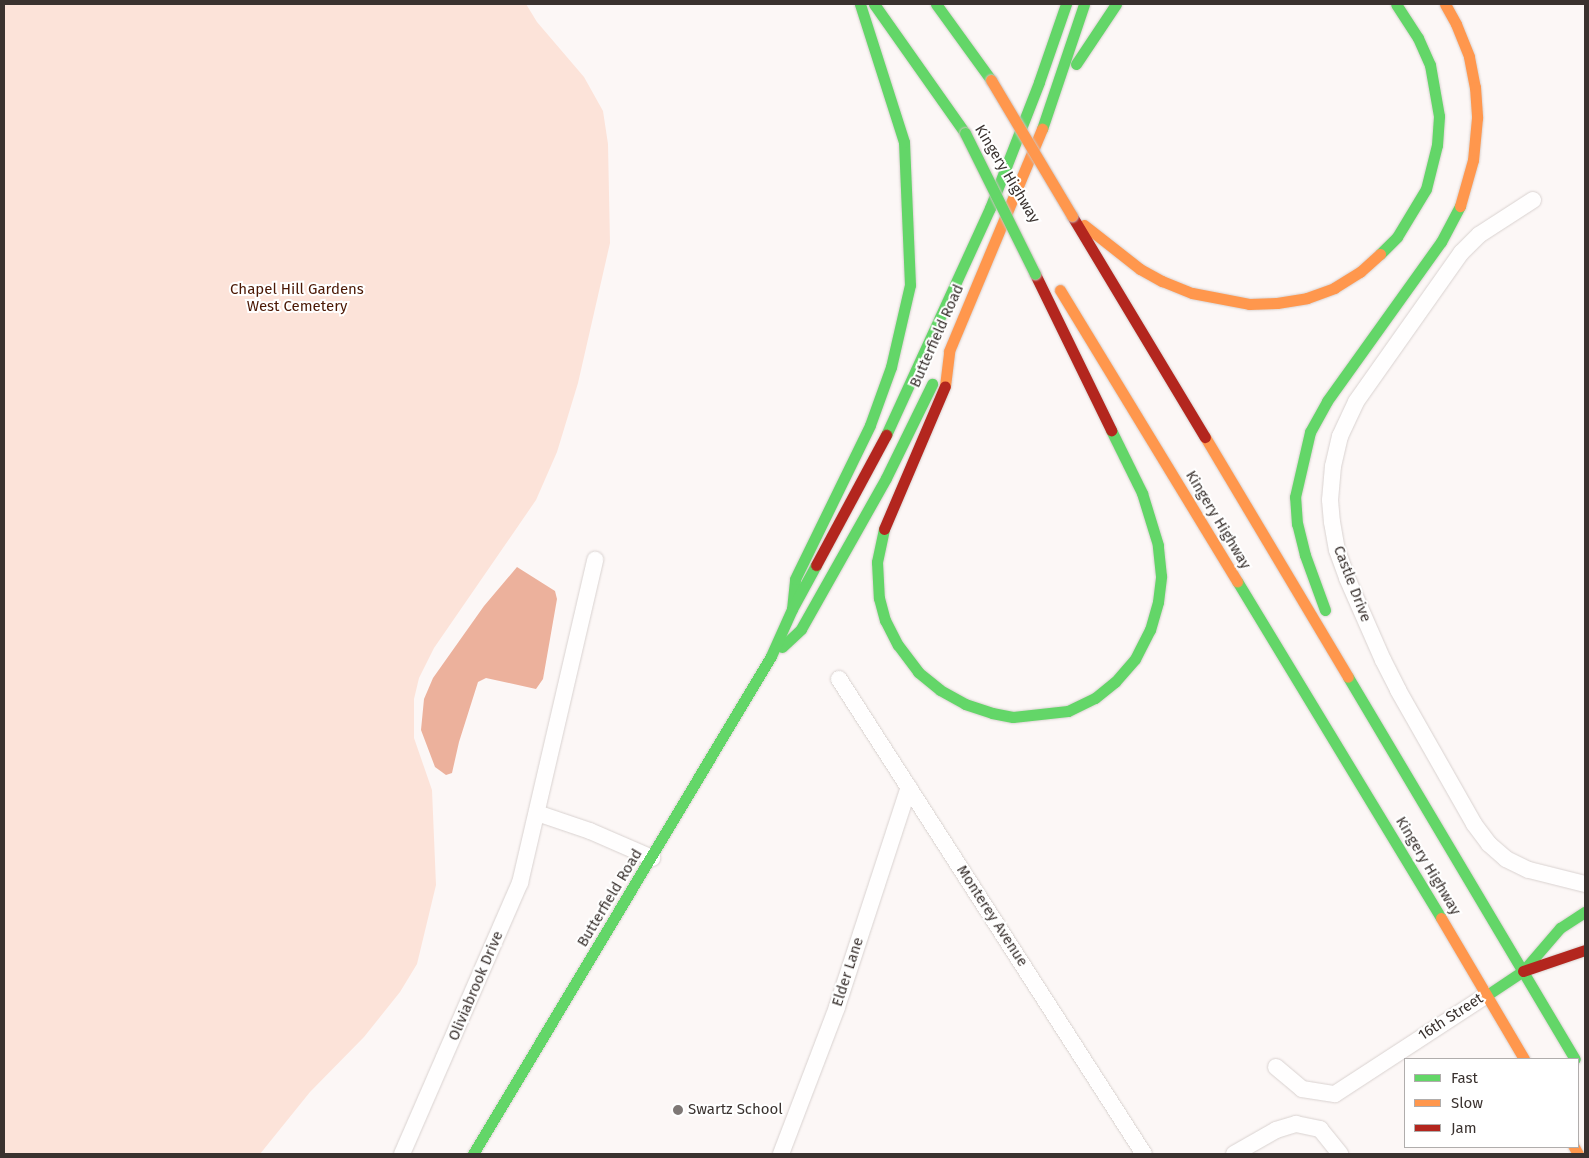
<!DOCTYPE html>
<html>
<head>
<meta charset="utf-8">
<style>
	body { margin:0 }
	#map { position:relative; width:1589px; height:1158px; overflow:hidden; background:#fcf7f6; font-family:"Fira Sans",sans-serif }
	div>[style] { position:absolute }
	.green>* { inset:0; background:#fce3d9 }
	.water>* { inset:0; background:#ecb19c }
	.roads { filter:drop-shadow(0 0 1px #d9d2d0) drop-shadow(0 0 1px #d9d2d0) }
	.street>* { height:16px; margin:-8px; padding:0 8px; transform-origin:8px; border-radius:8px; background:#fffefe }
	.fast>* { height:11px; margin:-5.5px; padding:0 5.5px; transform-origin:5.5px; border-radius:5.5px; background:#63d668 }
	.slow>* { height:11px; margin:-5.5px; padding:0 5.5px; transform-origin:5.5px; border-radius:5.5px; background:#ff974d }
	.jam>* { height:11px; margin:-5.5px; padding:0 5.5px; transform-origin:5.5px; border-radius:5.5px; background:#b3261e }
	.bridges { filter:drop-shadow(0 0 1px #ccc3c0) drop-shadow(0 0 1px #ccc3c0) }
	.fast-bridge>* { height:11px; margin:-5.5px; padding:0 5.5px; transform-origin:5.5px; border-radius:5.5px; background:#63d668 }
	.slow-bridge>* { height:11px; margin:-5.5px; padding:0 5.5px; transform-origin:5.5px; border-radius:5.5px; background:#ff974d }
	.dots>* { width:14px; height:14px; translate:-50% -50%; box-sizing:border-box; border:2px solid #fff; border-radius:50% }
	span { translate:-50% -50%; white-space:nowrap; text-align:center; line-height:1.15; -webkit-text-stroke:4px #fff; paint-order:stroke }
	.street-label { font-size:15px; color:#3a322f }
	.park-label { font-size:15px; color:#4b1804 }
	.poi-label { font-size:15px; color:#3a322f }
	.left { translate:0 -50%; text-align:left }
	.frame { position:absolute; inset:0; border:5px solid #3a322f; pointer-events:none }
	.legend { position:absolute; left:1404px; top:1058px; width:175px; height:90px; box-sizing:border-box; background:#fff; border:1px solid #b0adac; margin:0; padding:6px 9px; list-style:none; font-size:15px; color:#3a322f }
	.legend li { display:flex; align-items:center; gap:10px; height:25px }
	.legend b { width:25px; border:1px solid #b0adac }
</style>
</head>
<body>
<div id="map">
	<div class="green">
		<i style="clip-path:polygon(4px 4px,526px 4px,537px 22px,584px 77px,603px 111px,608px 144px,610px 243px,578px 383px,557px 452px,536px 500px,434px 648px,419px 678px,414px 699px,414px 738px,432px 790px,436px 885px,417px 964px,400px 992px,364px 1037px,310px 1092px,260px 1154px,4px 1154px)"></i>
	</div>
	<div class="water">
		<i style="clip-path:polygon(517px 567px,555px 591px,557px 599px,543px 679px,536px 689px,486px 678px,478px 682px,459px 742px,452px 773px,446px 775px,435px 767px,421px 730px,424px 699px,433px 678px,484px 606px)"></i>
	</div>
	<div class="roads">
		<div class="street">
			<i style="left:1533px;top:200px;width:64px;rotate:147.1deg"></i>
			<i style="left:1479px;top:235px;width:25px;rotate:135deg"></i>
			<i style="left:1461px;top:253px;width:182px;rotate:125.2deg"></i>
			<i style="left:1356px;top:402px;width:38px;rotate:115deg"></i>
			<i style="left:1340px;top:436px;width:31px;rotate:103deg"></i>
			<i style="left:1333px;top:466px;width:34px;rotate:95deg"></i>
			<i style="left:1330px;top:500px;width:22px;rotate:85deg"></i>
			<i style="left:1332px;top:522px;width:28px;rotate:80deg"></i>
			<i style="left:1337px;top:550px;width:30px;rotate:70deg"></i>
			<i style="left:1347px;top:578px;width:90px;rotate:66.3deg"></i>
			<i style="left:1383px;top:660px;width:34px;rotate:63deg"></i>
			<i style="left:1398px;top:690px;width:154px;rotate:60.4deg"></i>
			<i style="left:1474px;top:824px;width:25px;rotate:53deg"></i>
			<i style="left:1489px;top:844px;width:23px;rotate:41deg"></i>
			<i style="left:1506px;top:859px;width:25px;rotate:26deg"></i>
			<i style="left:1529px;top:870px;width:58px;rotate:14deg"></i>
			<i style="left:839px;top:679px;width:564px;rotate:57.3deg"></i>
			<i style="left:537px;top:813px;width:56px;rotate:18.8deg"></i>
			<i style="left:590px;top:831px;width:68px;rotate:23.5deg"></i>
			<i style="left:1276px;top:1067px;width:34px;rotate:40deg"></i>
			<i style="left:1302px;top:1089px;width:33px;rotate:9deg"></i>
			<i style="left:1335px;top:1094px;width:181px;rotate:-33.1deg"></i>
			<i style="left:402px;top:1154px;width:296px;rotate:-66.5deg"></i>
			<i style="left:520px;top:883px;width:332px;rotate:-76.9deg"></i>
			<i style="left:781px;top:1154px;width:157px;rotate:-69.1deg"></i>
			<i style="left:837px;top:1007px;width:231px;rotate:-71.9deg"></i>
			<i style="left:1234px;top:1154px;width:48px;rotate:-29.7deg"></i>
			<i style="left:1276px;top:1130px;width:21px;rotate:-17deg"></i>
			<i style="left:1296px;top:1124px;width:25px;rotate:12deg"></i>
			<i style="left:1320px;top:1129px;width:32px;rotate:51deg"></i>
		</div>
		<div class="fast">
			<i style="left:874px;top:4px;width:158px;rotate:54.8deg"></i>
			<i style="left:936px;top:4px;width:94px;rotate:54.1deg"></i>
			<i style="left:1076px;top:64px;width:72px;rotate:-56.3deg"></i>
			<i style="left:1042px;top:129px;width:132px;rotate:-71.4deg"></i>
			<i style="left:1380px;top:254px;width:24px;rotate:-45deg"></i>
			<i style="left:1397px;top:237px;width:56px;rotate:-58.9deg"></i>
			<i style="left:1426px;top:189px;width:45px;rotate:-76deg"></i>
			<i style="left:1437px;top:145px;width:29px;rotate:-86deg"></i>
			<i style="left:1439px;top:116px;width:52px;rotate:-100deg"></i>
			<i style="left:1430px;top:65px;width:30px;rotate:-114deg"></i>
			<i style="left:1418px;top:38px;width:40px;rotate:-122.9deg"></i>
			<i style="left:886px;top:435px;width:250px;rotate:-65.4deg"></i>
			<i style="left:990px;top:208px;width:135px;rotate:-68.7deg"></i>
			<i style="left:1039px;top:82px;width:83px;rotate:-70.9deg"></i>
			<i style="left:884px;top:529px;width:34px;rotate:102deg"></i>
			<i style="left:877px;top:562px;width:36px;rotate:87deg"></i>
			<i style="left:879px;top:598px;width:23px;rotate:75deg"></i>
			<i style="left:885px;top:620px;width:28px;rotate:63deg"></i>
			<i style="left:898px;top:645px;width:34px;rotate:53deg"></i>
			<i style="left:918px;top:672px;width:28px;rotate:39deg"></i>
			<i style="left:940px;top:690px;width:29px;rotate:29deg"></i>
			<i style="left:965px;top:704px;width:28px;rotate:18deg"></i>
			<i style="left:992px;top:713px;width:21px;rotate:11deg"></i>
			<i style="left:1013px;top:717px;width:55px;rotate:-6.2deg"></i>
			<i style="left:1068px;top:711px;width:30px;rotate:-26deg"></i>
			<i style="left:1095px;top:698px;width:26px;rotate:-39deg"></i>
			<i style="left:1115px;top:682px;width:30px;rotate:-49deg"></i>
			<i style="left:1135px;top:659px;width:33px;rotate:-63deg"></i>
			<i style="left:1150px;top:630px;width:29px;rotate:-74deg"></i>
			<i style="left:1158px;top:602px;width:26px;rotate:-83deg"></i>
			<i style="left:1161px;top:576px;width:31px;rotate:-96deg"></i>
			<i style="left:1158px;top:545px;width:54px;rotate:-107.1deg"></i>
			<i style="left:1142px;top:493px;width:70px;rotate:-116.2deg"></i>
			<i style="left:1237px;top:581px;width:394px;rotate:58.8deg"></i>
			<i style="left:792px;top:609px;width:30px;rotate:-84deg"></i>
			<i style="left:795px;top:579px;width:171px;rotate:-64deg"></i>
			<i style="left:870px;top:425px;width:62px;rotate:-70.1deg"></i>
			<i style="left:891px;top:367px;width:84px;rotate:-77deg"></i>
			<i style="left:910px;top:285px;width:143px;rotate:-92.4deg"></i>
			<i style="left:904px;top:142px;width:145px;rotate:-107.7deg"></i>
			<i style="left:1325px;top:610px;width:59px;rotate:-110deg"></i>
			<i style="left:1305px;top:555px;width:32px;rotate:-104deg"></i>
			<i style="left:1297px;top:524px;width:27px;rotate:-94deg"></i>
			<i style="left:1295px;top:497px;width:67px;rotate:-77deg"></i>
			<i style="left:1310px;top:432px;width:35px;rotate:-61deg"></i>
			<i style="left:1327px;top:401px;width:196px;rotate:-54.4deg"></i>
			<i style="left:1441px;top:242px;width:41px;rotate:-62.2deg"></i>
			<i style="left:782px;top:647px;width:26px;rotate:-43deg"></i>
			<i style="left:801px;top:629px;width:173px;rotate:-60.6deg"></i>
			<i style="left:886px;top:478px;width:105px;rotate:-63.9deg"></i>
			<i style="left:1348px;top:677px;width:444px;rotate:59.3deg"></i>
			<i style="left:1487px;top:995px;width:43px;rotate:-33.7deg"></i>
			<i style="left:1523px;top:971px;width:57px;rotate:-49.3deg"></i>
			<i style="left:1560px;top:928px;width:30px;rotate:-33deg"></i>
			<i style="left:473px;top:1154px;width:580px;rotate:-59.1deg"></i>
			<i style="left:771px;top:656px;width:51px;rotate:-65.9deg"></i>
			<i style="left:792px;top:609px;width:50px;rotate:-61.4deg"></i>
		</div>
		<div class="slow">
			<i style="left:1445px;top:4px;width:23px;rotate:61deg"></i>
			<i style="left:1456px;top:24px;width:35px;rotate:68deg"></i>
			<i style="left:1469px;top:57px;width:31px;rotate:79deg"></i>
			<i style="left:1475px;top:87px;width:31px;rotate:86deg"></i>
			<i style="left:1477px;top:118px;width:42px;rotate:95.4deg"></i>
			<i style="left:1473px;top:160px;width:48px;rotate:105.8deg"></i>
			<i style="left:1084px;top:225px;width:71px;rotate:38.2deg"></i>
			<i style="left:1140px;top:269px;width:25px;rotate:29deg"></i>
			<i style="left:1162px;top:281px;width:32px;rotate:22deg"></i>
			<i style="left:1192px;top:293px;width:58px;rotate:10.9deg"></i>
			<i style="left:1249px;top:304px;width:28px;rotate:-2deg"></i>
			<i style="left:1277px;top:303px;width:30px;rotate:-9deg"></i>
			<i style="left:1307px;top:298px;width:29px;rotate:-20deg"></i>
			<i style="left:1334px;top:288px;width:31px;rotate:-32deg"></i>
			<i style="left:1360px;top:272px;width:27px;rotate:-42deg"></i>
			<i style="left:1060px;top:290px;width:341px;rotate:58.7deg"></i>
			<i style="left:945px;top:386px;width:35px;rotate:-83deg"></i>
			<i style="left:949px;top:351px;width:241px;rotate:-67.3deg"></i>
			<i style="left:1205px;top:437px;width:279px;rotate:59.2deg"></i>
			<i style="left:1441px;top:918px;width:164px;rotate:59.5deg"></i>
			<i style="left:1574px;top:1147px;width:8px;rotate:60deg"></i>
		</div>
		<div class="jam">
			<i style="left:1072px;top:216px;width:258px;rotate:59deg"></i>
			<i style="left:1035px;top:274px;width:174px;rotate:64deg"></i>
			<i style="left:884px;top:529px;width:155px;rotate:-66.9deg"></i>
			<i style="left:816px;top:565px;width:148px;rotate:-61.7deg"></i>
			<i style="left:1523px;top:971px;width:65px;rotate:-18.7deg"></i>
		</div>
	</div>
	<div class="bridges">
		<div class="fast-bridge">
			<i style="left:965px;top:133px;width:157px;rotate:63.6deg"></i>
		</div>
		<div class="slow-bridge">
			<i style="left:991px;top:80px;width:158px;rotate:59.2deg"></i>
		</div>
	</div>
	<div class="dots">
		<i style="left:678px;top:1110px;background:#7e7775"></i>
	</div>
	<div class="street-label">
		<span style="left:1007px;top:174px;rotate:59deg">Kingery Highway</span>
		<span style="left:937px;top:336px;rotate:-66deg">Butterfield Road</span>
		<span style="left:1218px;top:520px;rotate:59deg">Kingery Highway</span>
		<span style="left:1352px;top:584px;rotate:69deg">Castle Drive</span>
		<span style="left:1428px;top:866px;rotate:59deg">Kingery Highway</span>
		<span style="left:610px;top:898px;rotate:-59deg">Butterfield Road</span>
		<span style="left:992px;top:916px;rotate:57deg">Monterey Avenue</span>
		<span style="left:848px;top:972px;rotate:-72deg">Elder Lane</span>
		<span style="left:476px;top:986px;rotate:-67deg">Oliviabrook Drive</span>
		<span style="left:1451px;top:1017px;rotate:-33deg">16th Street</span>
	</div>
	<div class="park-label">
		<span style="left:297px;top:298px">Chapel Hill Gardens<br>West Cemetery</span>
	</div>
	<div class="poi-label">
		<span class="left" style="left:688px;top:1110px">Swartz School</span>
	</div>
	<div class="frame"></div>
	<ul class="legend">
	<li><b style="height:6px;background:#63d668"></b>Fast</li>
	<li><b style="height:6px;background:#ff974d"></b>Slow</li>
	<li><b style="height:6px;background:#b3261e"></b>Jam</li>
	</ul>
</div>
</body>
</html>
